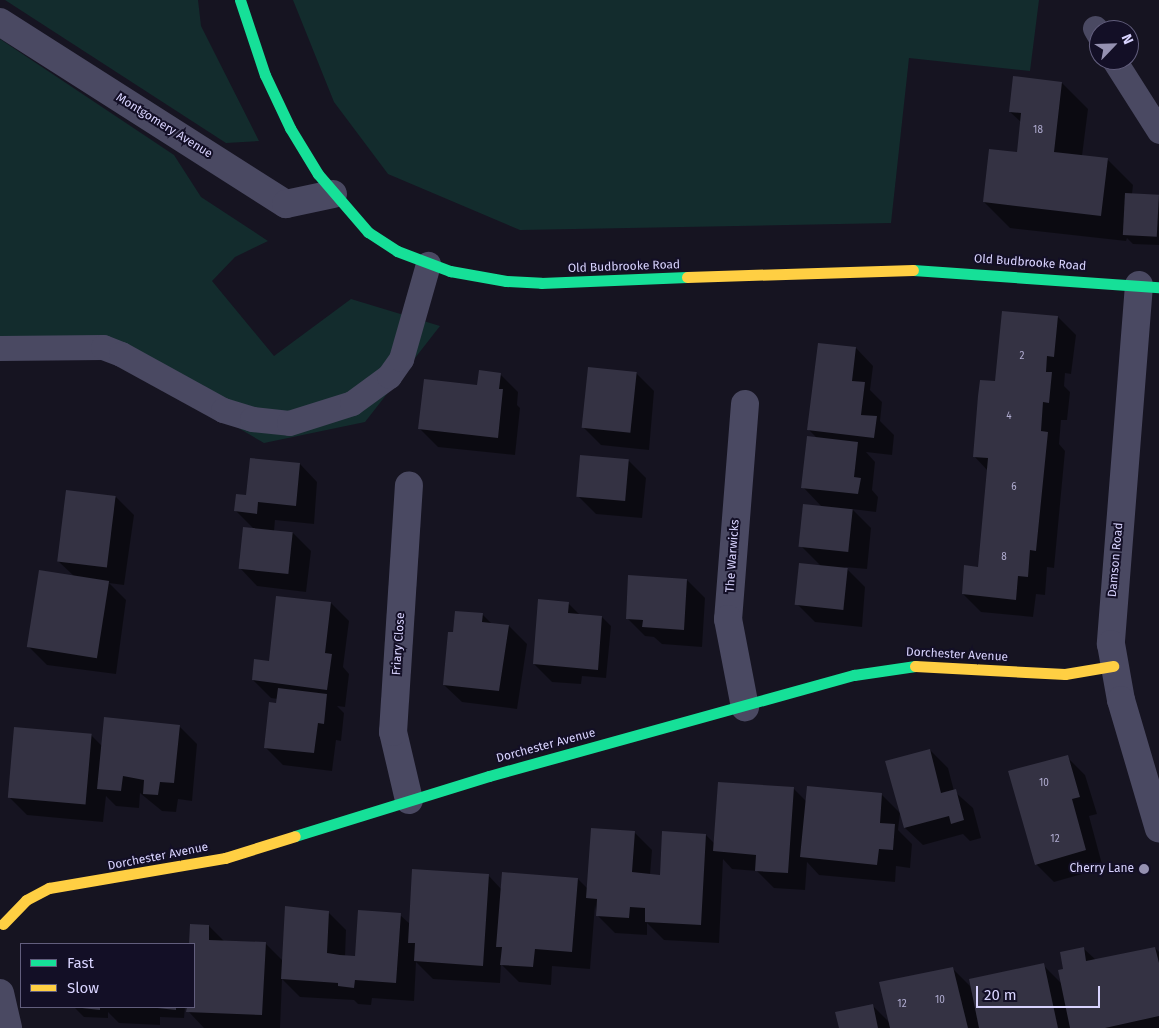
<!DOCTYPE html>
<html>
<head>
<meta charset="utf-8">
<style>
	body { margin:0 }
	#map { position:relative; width:1159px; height:1028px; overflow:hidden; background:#161421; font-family:"Fira Sans",sans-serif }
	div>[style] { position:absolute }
	.green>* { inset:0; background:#132c2d }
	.shadow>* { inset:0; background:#0007 }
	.building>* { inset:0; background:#343243; transform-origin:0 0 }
	.lane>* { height:25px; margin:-12.5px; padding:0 12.5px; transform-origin:12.5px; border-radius:12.5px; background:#4a4962 }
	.street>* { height:28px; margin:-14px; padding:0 14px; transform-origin:14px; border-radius:14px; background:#4a4962 }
	.fast>* { height:11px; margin:-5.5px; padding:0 5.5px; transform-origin:5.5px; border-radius:5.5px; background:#16e098 }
	.slow>* { height:11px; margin:-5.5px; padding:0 5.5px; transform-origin:5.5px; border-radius:5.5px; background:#ffcf43 }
	.dots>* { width:14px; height:14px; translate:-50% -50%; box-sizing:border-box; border:2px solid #130f26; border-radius:50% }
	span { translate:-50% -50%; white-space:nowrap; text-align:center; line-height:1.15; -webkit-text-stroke:4px #130f26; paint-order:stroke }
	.number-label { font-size:10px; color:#b0acd0 }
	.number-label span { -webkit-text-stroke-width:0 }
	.street-label { font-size:12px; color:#d9d4ff }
	.poi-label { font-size:12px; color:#d9d4ff }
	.right { translate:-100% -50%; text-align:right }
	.legend { position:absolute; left:20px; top:943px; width:175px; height:65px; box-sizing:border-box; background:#130f26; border:1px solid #625e7d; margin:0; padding:6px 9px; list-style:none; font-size:15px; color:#d9d4ff }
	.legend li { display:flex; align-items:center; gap:10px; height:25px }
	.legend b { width:25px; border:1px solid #625e7d }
	.north { position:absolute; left:1089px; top:20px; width:50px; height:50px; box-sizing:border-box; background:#130f26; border:1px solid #625e7d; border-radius:50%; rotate:66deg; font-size:14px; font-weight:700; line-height:20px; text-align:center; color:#d9d4ff }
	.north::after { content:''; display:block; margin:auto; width:18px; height:22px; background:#9591b1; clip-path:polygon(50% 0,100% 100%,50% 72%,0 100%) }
	.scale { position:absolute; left:976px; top:986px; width:124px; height:22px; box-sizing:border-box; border:2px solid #d9d4ff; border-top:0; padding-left:6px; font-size:15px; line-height:18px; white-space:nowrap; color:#d9d4ff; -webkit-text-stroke:4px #130f26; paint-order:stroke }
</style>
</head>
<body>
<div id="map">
	<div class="green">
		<i style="clip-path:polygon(5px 0,198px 0,201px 26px,259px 141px,226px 143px)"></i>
		<i style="clip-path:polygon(293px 0,1039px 0,1030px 71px,909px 58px,891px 223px,520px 230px,388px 174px,334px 102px)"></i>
		<i style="clip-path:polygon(0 39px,174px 155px,201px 197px,268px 241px,235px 257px,212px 281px,274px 356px,351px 299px,440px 326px,365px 422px,264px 443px,103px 349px,0 351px)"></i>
	</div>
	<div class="shadow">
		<i style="clip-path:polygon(1062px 83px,1088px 109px,1082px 156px,1107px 159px,1133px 185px,1132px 194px,1159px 196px,1159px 245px,1133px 244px,1127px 238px,1126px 241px,1010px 228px,984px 202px,1018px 154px,1022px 123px,1010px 112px)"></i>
		<i style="clip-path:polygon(1058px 317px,1076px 335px,1071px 374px,1065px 373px,1064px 386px,1070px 392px,1067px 420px,1061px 420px,1059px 444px,1065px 451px,1054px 568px,1047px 567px,1045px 595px,1036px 594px,1033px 617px,981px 612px,963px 594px,979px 568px,988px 471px,974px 456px,996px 382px)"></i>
		<i style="clip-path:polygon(856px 348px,873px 366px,870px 390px,882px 402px,880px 421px,894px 435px,892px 455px,866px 452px,875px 462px,872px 490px,878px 497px,876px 512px,852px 509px,871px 528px,867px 569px,845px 567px,865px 587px,862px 627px,815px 622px,797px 604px,821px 566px,801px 546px,822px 507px,803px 487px,818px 439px,809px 430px)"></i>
		<i style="clip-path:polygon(636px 373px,654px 391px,649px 450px,601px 445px,583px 427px)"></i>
		<i style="clip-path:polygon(500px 374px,518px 392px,517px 405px,520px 408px,515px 455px,438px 447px,420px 429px)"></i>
		<i style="clip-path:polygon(628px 460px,646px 478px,642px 518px,596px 514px,578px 496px)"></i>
		<i style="clip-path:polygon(300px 464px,317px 482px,314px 524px,275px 520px,274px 531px,293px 533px,311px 551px,306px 592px,257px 586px,240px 568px,254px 529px,236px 511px,247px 496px)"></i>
		<i style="clip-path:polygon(116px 497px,134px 515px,124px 585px,109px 583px,126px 600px,116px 674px,47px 665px,29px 647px,75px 577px,58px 561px)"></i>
		<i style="clip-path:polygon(687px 580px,705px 598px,702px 647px,662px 644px,654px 637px,645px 636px,627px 618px)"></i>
		<i style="clip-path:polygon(331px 603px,349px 621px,343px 667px,349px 674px,345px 707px,337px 706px,344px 713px,341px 741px,336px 740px,332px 771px,283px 765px,265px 747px,278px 699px,271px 698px,253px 680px)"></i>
		<i style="clip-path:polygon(568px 603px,581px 616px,602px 617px,611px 626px,606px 678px,582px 676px,581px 684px,552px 682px,534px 664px)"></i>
		<i style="clip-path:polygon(483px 615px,493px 625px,509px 626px,527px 644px,517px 709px,462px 702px,444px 685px,454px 634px)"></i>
		<i style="clip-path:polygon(179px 726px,197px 744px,192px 801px,178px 799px,176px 812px,162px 811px,140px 793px,139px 808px,116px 806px,106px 796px,103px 822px,27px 815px,9px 797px,91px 735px,102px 746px)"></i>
		<i style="clip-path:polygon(930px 750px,948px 768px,954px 791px,973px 808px,981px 838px,970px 841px,963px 834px,923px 845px,905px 828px)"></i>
		<i style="clip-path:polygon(1067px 757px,1085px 775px,1097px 814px,1089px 816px,1103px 868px,1054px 882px,1036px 864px)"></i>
		<i style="clip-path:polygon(793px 788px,807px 802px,882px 795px,900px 813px,898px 830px,912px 844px,910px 868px,896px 866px,895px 882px,819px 875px,807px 862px,805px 890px,774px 888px,757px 871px,732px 869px,723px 859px,719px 943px,664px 940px,647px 923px,647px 935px,615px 933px,597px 915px,595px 905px,590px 969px,552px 966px,551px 985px,519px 982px,501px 964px,500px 983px,433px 979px,416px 962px,414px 1001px,372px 998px,371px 1005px,358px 1004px,354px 1000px,300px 997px,282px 979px,280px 1028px,204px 1028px,188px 1011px,188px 1007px,194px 1007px,191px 925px,209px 926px,224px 941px,265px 943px,283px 961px,328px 912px,346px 930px,345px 957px,356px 957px,400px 915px,410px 924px,488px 875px,502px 890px,578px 879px,588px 889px,634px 832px,652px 850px,650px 875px,661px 876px,706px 835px,715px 844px)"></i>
		<i style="clip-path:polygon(1083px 948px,1096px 960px,1155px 948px,1159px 952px,1159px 1028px,840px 1028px,873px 1006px,891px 1024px,952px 968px,972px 988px,1043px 965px,1062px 984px,1065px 969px)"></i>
		<i style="clip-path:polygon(185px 1007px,184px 1018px,160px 1017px,160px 1025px,119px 1023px,108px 1012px,108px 1018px,84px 1017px,75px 1008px)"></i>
	</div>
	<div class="building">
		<i style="clip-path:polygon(1013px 76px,1062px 82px,1054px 152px,1108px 158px,1101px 216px,983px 202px,989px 149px,1017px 152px,1021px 113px,1009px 112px)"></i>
		<i style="left:1125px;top:193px;width:34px;height:42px;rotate:3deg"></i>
		<i style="clip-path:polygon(1002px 311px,1058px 316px,1054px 357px,1047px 356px,1046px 372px,1052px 372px,1049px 403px,1043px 402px,1041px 431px,1048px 432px,1036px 551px,1030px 550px,1028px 577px,1018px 576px,1016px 600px,962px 594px,964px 565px,978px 567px,988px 458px,973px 457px,978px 396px,980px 380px,995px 381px)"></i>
		<i style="clip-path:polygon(818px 343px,856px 347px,852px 381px,865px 382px,861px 415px,877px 416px,874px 438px,807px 430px)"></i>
		<i style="left:588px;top:367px;width:49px;height:61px;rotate:6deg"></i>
		<i style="clip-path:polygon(479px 370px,501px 373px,499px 389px,503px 389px,498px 438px,418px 429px,424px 379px,477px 385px)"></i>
		<i style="clip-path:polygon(807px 436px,858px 442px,854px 477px,861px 478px,858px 494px,801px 488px)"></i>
		<i style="left:580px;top:455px;width:49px;height:42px;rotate:5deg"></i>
		<i style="clip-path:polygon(250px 458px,300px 463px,296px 506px,258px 502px,257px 514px,234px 511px,236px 494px,246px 495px)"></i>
		<i style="left:66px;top:490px;width:50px;height:72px;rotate:7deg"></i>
		<i style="left:803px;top:504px;width:50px;height:43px;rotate:6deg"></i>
		<i style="left:243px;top:527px;width:50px;height:42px;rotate:6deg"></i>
		<i style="left:799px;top:563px;width:49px;height:42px;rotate:6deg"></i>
		<i style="left:39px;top:570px;width:71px;height:78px;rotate:9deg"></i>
		<i style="clip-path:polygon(628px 575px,687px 579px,684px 630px,642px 627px,643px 620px,626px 619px)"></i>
		<i style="clip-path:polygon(276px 596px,331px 602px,325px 653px,332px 654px,327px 690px,252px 680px,254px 659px,269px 661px)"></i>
		<i style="clip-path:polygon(538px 599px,569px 602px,568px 613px,602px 616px,598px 670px,533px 664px)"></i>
		<i style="clip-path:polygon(455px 611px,483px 613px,482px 622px,509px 625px,499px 691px,443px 685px,448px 632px,453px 632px)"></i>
		<i style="clip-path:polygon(278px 688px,327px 694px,324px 724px,318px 723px,314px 753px,264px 748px,269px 702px,276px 703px)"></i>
		<i style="clip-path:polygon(104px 717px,180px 725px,174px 783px,160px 782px,158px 795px,143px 794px,144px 780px,123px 776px,121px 791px,97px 789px)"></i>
		<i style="left:14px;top:727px;width:78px;height:71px;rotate:5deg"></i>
		<i style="clip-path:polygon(930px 749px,941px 793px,956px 789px,964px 820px,951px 824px,949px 816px,904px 828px,885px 761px)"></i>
		<i style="clip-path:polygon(1068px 755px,1080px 797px,1072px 799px,1086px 850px,1035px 865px,1008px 771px)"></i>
		<i style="clip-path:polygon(718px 782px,794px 787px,788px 873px,755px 871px,756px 855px,713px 851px)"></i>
		<i style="clip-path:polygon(807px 786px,882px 793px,880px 823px,895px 824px,893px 850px,879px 849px,877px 865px,800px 857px)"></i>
		<i style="clip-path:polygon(591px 828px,635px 831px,632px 872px,660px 875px,662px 831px,706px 834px,701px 925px,645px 922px,645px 908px,630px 907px,629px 918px,596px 916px,597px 899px,586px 898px)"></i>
		<i style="clip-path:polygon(412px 869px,489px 874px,483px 966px,414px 961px,415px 943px,408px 943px)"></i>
		<i style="clip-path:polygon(502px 872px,578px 878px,572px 952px,535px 949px,533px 967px,500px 965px,502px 947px,496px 947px)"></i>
		<i style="clip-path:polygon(285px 906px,329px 911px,327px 953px,340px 955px,355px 956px,358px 910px,401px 913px,396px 983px,355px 980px,354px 988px,338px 986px,338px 983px,281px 979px)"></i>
		<i style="clip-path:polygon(190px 924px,209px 925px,209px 940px,266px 942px,262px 1015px,186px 1012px,187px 1007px,194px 1007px,194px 944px,189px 944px)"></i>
		<i style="clip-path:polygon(1084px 947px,1086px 961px,1155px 947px,1159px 963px,1159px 1016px,1105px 1028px,1070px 1028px,1058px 970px,1063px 969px,1060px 952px)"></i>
		<i style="clip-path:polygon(1044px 963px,1058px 1028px,979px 1028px,969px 979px)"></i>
		<i style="clip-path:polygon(953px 967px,968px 1028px,890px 1028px,879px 982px)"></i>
		<i style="clip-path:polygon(873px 1004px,878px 1028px,839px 1028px,835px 1012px)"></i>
		<i style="clip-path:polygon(73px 1007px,100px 1007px,100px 1010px)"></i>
		<i style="clip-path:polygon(148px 1007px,176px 1007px,176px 1010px)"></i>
	</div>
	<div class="lane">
		<i style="left:1095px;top:28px;width:8px;rotate:60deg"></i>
		<i style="left:1114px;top:60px;width:84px;rotate:57.6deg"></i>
		<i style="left:0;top:348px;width:103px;rotate:-0.6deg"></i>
		<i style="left:103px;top:347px;width:19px;rotate:21deg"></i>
		<i style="left:121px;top:354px;width:116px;rotate:28.8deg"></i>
		<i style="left:223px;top:410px;width:30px;rotate:17deg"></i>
		<i style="left:252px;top:419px;width:37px;rotate:6deg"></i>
		<i style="left:289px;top:423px;width:66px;rotate:-17.6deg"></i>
		<i style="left:352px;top:403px;width:46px;rotate:-36.1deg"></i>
		<i style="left:389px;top:376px;width:21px;rotate:-55deg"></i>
		<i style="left:401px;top:359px;width:99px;rotate:-74.1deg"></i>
	</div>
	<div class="street">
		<i style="left:0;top:22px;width:339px;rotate:32.5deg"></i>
		<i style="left:286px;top:204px;width:48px;rotate:-12deg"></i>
		<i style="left:1139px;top:285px;width:360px;rotate:94.5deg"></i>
		<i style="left:1111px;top:644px;width:57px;rotate:79.9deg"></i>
		<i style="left:1121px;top:700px;width:134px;rotate:73.6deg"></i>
		<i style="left:745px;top:404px;width:216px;rotate:94.5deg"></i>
		<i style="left:728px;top:619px;width:90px;rotate:79.1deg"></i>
		<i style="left:409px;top:800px;width:70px;rotate:-103.2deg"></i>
		<i style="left:393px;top:732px;width:247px;rotate:-86.3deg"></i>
		<i style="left:0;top:993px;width:36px;rotate:77deg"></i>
	</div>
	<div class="fast">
		<i style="left:240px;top:0;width:79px;rotate:71.6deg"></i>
		<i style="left:265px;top:75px;width:59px;rotate:64.7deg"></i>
		<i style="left:290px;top:128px;width:54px;rotate:58.7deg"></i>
		<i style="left:318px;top:174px;width:77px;rotate:49.2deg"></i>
		<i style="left:368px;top:232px;width:35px;rotate:33deg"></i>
		<i style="left:397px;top:251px;width:57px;rotate:20.7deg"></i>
		<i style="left:450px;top:271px;width:57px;rotate:10.1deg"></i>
		<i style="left:506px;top:281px;width:35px;rotate:3deg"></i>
		<i style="left:541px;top:283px;width:146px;rotate:-2.4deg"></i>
		<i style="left:913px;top:270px;width:247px;rotate:4deg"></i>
		<i style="left:295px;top:836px;width:203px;rotate:-17.2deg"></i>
		<i style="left:489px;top:776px;width:379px;rotate:-15.5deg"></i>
		<i style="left:854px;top:675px;width:62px;rotate:-8.4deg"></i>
	</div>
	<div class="slow">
		<i style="left:687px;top:277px;width:226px;rotate:-1.8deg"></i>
		<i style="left:915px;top:666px;width:150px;rotate:3.1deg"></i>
		<i style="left:1065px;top:674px;width:49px;rotate:-9.5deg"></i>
		<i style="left:3px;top:924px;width:33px;rotate:-46deg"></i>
		<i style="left:26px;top:900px;width:26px;rotate:-28deg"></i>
		<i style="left:49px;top:888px;width:179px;rotate:-9.7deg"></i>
		<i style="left:225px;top:858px;width:73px;rotate:-17.4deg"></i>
	</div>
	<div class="dots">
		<i style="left:1144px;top:869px;background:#9591b1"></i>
	</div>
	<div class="number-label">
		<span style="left:1038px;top:131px">18</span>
		<span style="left:1022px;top:357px">2</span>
		<span style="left:1009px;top:417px">4</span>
		<span style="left:1014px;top:488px">6</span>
		<span style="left:1004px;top:558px">8</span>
		<span style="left:1044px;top:784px">10</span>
		<span style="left:1055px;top:840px">12</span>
		<span style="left:940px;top:1001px">10</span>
		<span style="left:902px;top:1005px">12</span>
	</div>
	<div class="street-label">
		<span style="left:164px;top:126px;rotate:32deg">Montgomery Avenue</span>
		<span style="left:1030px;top:263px;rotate:4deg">Old Budbrooke Road</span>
		<span style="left:624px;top:267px;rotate:-2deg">Old Budbrooke Road</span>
		<span style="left:733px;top:556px;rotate:-86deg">The Warwicks</span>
		<span style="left:1116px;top:560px;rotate:-85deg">Damson Road</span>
		<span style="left:399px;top:644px;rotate:-86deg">Friary Close</span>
		<span style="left:957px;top:655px;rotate:3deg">Dorchester Avenue</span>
		<span style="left:546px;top:746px;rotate:-15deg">Dorchester Avenue</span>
		<span style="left:158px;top:857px;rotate:-11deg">Dorchester Avenue</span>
	</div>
	<div class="poi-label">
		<span class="right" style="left:1134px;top:869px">Cherry Lane</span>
	</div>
	<ul class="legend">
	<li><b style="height:6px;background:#16e098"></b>Fast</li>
	<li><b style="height:6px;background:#ffcf43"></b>Slow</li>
	</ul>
	<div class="north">N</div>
	<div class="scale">20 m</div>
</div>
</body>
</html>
